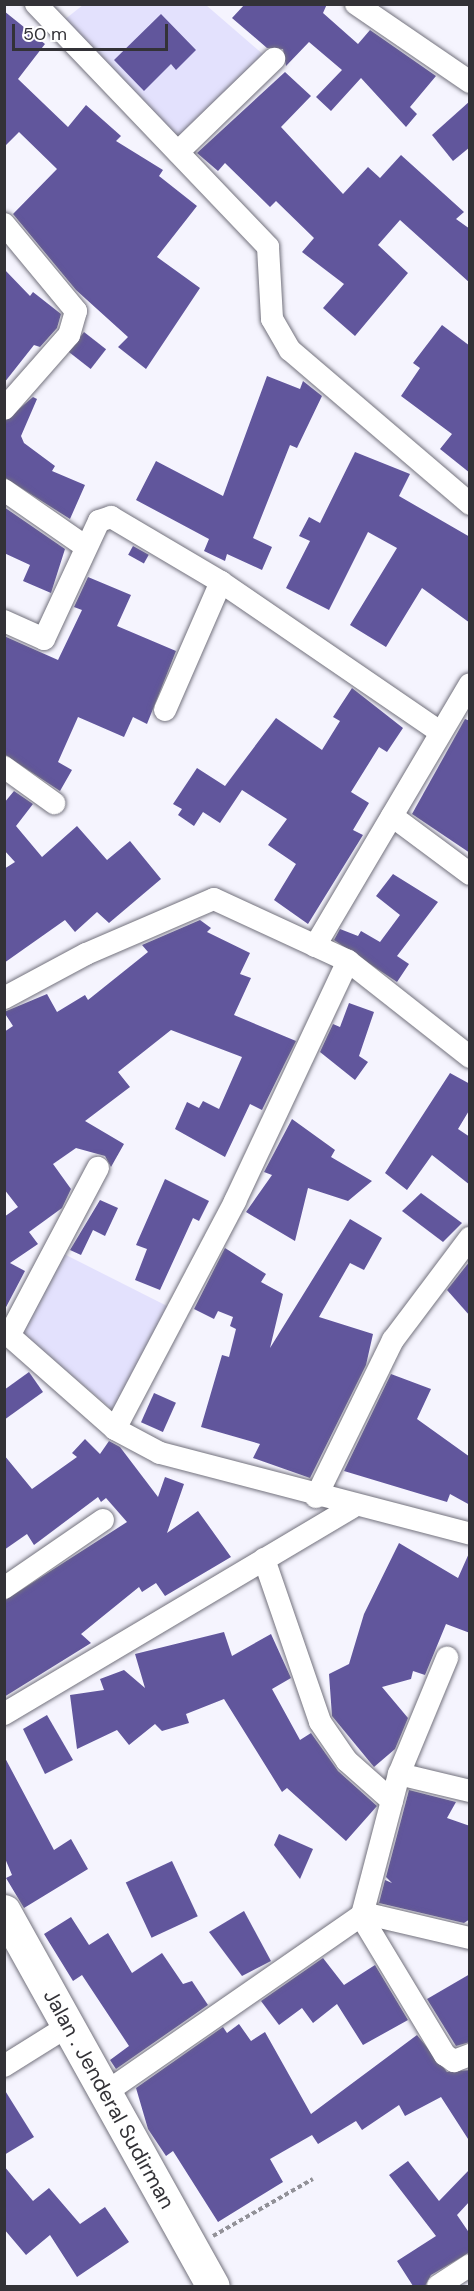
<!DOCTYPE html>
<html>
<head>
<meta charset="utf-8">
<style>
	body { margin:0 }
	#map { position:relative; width:474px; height:2291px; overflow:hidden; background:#f5f4fe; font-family:"DM Sans",sans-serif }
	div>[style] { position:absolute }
	.green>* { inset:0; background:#e3e1fd }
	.building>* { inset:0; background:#61569c; transform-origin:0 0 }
	.path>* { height:4px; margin-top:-2px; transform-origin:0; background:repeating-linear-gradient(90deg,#929198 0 4.5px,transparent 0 7.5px) }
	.roads { filter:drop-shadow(0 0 2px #73727d) drop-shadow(0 0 2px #73727d) }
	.street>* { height:22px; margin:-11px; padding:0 11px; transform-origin:11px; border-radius:11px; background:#fff }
	.secondary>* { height:33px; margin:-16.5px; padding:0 16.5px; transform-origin:16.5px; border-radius:16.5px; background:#fff }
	span { translate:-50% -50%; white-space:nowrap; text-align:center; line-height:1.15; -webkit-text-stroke:6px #fff; paint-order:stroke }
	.street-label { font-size:21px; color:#333237 }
	.frame { position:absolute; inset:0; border:6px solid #333237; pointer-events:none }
	.scale { position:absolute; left:12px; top:24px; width:156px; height:27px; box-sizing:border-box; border:3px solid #333237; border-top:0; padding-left:8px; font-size:18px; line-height:21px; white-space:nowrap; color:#333237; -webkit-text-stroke:4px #fff; paint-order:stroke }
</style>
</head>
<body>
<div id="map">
	<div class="green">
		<i style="clip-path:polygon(83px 5px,206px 5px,272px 62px,184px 144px,64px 20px)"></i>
		<i style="clip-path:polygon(64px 1254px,171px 1308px,114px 1411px,20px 1331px)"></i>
	</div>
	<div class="building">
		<i style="clip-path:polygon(245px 4px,327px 4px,323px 13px,358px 44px,370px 30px,436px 76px,410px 107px,417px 114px,406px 127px,361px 78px,331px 111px,316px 97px,342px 70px,309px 42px,286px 66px,283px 49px,267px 48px,232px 18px)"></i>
		<i style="clip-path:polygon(4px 11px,45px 44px,18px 79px,68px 127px,86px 105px,121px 136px,116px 141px,163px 170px,159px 176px,197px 206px,157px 257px,200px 288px,146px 369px,118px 347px,128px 337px,76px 290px,13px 214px,57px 169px,19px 132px,4px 147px)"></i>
		<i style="clip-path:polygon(161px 14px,196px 50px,176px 70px,171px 64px,144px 91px,114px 60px)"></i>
		<i style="clip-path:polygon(285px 72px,311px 96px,281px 127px,343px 194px,368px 167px,380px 178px,401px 155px,464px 212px,456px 219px,470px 229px,470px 283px,400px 220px,378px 245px,408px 273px,355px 336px,323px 308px,344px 284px,302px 252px,314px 238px,276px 201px,270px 207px,225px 163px,218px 171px,197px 153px)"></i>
		<i style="clip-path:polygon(470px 101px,470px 147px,453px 161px,432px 135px)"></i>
		<i style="clip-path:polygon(4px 269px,30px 296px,33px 292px,61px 314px,57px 328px,40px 347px,34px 345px,4px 383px)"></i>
		<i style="clip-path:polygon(442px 325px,470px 346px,470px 473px,440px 449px,452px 434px,401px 396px,420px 368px,413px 363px)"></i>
		<i style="left:84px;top:332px;width:28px;height:25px;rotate:38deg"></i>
		<i style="clip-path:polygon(267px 376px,300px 389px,303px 381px,322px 396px,297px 448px,290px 445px,253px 538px,272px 547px,262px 570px,227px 554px,225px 561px,204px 551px,209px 539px,136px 500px,156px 461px,223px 496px)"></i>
		<i style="clip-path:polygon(33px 397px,37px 399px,21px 436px,24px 443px,55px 466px,52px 471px,85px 485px,70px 519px,4px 477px,4px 422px)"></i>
		<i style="clip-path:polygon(355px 452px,410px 474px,399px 496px,470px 537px,470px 623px,422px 588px,386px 647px,350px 625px,397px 548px,368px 532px,329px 610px,286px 588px,310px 541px,299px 536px,309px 517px,320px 523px)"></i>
		<i style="clip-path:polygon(4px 507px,65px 549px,51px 593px,23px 581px,30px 565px,4px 553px)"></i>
		<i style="left:133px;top:546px;width:18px;height:10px;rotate:29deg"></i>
		<i style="clip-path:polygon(88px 577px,131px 595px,117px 626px,176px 651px,147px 724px,133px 717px,124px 737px,78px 717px,58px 762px,72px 770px,60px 791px,4px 754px,4px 636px,58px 660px,82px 610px,74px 607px)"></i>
		<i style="clip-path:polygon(352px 688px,403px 728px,387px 752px,379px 747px,351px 792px,369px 803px,353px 830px,363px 835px,308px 924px,274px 900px,296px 864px,268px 845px,287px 819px,242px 790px,220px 823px,203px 812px,194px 826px,178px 815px,182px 809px,173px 804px,197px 768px,225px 786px,276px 718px,322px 750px,340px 721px,333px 717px)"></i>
		<i style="clip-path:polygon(465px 719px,470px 721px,470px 853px,412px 814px)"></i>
		<i style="clip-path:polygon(14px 791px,33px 804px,16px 826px,42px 857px,77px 826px,107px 860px,130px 841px,161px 879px,109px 923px,97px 912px,75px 932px,65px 920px,4px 963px,4px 869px,15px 862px,4px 850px,4px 803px)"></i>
		<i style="clip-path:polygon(393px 874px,438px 902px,397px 956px,409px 964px,397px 982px,334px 940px,340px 929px,358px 936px,361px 931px,380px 942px,400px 915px,376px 896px)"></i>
		<i style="clip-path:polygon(200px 920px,211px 928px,207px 932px,250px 953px,240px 974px,251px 978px,234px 1015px,296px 1041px,284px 1065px,262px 1110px,250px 1104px,225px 1157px,175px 1129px,187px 1102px,199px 1108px,203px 1101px,219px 1109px,242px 1057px,171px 1030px,118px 1072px,130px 1087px,85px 1121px,124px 1144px,111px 1167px,105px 1156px,76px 1148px,53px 1164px,71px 1189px,62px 1208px,29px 1232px,38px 1244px,10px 1263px,25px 1271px,4px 1311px,4px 1217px,18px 1207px,4px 1189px,4px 1032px,13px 1026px,4px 1012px,47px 994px,57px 1012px,85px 995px,88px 1000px,148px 952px,142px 945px)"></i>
		<i style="clip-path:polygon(349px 1003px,374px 1012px,359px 1056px,368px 1062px,355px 1080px,320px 1052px,333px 1024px,340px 1027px)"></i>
		<i style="clip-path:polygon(450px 1073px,470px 1084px,470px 1109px,458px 1129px,470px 1137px,470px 1185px,432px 1155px,407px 1190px,385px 1173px)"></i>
		<i style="clip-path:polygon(292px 1119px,335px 1150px,331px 1157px,372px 1181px,348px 1201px,308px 1188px,295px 1241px,246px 1212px,272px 1175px,264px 1172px)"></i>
		<i style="clip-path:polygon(165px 1179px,209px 1201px,199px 1221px,193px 1218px,160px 1290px,135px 1280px,147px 1249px,136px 1245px)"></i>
		<i style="clip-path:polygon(421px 1193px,462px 1223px,443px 1242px,402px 1211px)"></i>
		<i style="clip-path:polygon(100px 1200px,118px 1208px,105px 1236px,93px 1230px,81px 1255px,70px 1250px)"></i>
		<i style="clip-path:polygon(350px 1219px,382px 1238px,364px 1270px,350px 1263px,319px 1317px,373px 1334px,366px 1365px,310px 1478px,253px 1458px,260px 1444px,201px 1427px,222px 1355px,229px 1357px,236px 1329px,230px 1326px,233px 1317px,218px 1311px,214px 1319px,194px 1309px,225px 1248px,266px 1274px,261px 1282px,283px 1294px,270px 1348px)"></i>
		<i style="clip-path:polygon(470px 1261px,470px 1316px,447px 1290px)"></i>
		<i style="clip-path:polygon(29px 1372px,43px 1392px,4px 1420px,4px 1390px)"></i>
		<i style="clip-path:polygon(391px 1374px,431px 1389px,417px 1419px,470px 1457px,470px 1505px,450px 1494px,447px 1502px,344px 1471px)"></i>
		<i style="left:154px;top:1393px;width:24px;height:32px;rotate:24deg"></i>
		<i style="clip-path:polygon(85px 1439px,100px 1454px,109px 1441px,120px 1447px,158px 1497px,165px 1477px,184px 1484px,167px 1533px,198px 1511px,231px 1557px,165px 1596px,156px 1583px,142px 1592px,139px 1587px,81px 1634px,91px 1643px,4px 1697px,4px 1601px,127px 1522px,106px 1498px,101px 1502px,98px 1497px,34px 1545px,27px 1534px,4px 1550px,4px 1455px,32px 1489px,77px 1457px,72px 1453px)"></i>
		<i style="clip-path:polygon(399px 1543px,458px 1578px,470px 1551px,470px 1633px,446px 1624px,425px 1675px,413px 1671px,411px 1679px,382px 1687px,408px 1718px,395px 1749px,374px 1767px,332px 1716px,329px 1674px,349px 1664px,364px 1614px)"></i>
		<i style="clip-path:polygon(224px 1632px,232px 1656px,271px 1634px,291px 1678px,272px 1689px,300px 1740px,311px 1733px,338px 1771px,377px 1806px,346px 1841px,287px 1788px,282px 1792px,224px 1699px,186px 1714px,189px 1723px,162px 1731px,155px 1724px,129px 1745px,117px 1730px,77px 1749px,70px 1695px,104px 1690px,100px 1679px,124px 1670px,145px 1688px,135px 1654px)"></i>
		<i style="clip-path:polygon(47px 1715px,73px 1760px,45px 1774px,23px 1729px)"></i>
		<i style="clip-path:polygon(4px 1756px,54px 1850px,71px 1839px,88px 1869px,24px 1908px,6px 1878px,12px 1875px,4px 1856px)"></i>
		<i style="clip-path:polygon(409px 1790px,456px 1802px,447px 1818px,470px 1826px,470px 1919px,464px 1923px,379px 1903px,385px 1880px,392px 1883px,386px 1877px)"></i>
		<i style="clip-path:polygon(279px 1834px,313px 1849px,300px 1879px,274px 1845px)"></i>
		<i style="left:172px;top:1861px;width:61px;height:51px;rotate:65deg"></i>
		<i style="clip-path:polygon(244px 1911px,271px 1961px,242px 1976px,209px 1932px)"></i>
		<i style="clip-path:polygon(71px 1917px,89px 1945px,108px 1933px,132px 1973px,162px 1953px,183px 1984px,192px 1981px,208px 2005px,116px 2069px,110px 2060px,129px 2046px,82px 1975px,73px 1981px,44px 1934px)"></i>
		<i style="clip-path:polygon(323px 1958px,344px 1985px,375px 1965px,408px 2020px,363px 2045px,337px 2004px,313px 2023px,302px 2008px,279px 2025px,261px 2001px)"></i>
		<i style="clip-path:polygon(470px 1974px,470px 2042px,456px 2046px,427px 1999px)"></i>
		<i style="clip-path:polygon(239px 2024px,251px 2041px,265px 2032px,311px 2114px,417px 2035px,447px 2072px,470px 2070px,470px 2142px,441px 2097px,405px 2116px,399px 2105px,362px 2130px,356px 2121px,318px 2144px,312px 2135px,270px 2159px,283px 2182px,218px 2222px,173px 2151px,166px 2156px,148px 2129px,136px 2088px,223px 2027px,227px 2033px)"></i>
		<i style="clip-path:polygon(4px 2089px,34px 2137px,4px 2155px)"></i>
		<i style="clip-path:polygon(408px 2161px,439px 2201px,470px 2169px,470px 2201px,457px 2215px,470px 2234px,470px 2252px,431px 2275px,425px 2286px,413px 2286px,397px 2261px,436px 2236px,389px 2175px)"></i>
		<i style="clip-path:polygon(4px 2166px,33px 2201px,49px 2188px,80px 2224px,105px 2207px,129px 2242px,77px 2277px,50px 2235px,26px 2255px,4px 2229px)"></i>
	</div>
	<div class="path">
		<i style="left:213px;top:2236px;width:115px;rotate:-29.7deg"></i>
	</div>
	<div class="roads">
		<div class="street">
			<i style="left:36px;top:4px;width:336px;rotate:46.3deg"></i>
			<i style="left:268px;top:247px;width:72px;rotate:86.8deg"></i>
			<i style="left:272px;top:319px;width:36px;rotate:60deg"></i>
			<i style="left:290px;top:350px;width:237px;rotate:40.5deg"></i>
			<i style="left:356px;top:4px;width:138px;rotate:34.4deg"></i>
			<i style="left:178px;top:152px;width:134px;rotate:-44.1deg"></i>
			<i style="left:4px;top:224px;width:113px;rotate:50.4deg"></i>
			<i style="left:76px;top:311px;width:25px;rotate:106deg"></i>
			<i style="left:69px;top:335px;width:98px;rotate:131.3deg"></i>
			<i style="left:4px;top:490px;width:100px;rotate:34.8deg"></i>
			<i style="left:4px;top:621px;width:44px;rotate:24.2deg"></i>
			<i style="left:44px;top:639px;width:130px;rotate:-65deg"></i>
			<i style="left:99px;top:521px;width:13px;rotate:-18deg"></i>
			<i style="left:111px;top:517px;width:128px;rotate:30.6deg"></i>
			<i style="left:221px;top:582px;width:265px;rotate:34.4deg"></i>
			<i style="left:165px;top:710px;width:140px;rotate:-66.4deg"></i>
			<i style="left:4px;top:767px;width:62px;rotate:35.8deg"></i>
			<i style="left:392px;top:816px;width:97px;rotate:36.6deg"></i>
			<i style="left:315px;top:946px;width:304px;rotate:-59.4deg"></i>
			<i style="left:4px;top:998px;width:93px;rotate:-28.2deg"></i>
			<i style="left:86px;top:954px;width:139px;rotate:-23.3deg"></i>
			<i style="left:214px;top:899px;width:148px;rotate:24.8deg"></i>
			<i style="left:348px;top:961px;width:155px;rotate:38.2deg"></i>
			<i style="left:4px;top:1331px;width:148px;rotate:41.4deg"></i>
			<i style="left:115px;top:1429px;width:51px;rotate:28.1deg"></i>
			<i style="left:160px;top:1453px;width:320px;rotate:14.6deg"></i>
			<i style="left:10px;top:1334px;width:188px;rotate:-62.1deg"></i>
			<i style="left:115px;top:1429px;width:258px;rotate:-62.2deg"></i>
			<i style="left:235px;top:1201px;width:265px;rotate:-64.8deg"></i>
			<i style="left:316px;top:1497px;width:175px;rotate:-63.9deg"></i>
			<i style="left:393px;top:1340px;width:128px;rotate:-53deg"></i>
			<i style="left:264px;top:1559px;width:172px;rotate:71deg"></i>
			<i style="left:320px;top:1722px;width:47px;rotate:55.3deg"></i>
			<i style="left:347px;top:1761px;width:60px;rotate:41.6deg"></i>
			<i style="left:4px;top:1588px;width:120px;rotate:-34.5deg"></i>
			<i style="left:4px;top:1714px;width:405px;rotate:-30.7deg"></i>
			<i style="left:399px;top:1774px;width:73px;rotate:13.5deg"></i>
			<i style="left:363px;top:1913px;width:110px;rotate:13.2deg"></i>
			<i style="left:361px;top:1916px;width:162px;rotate:58.9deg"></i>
			<i style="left:445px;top:2055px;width:11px;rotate:34deg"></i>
			<i style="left:454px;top:2061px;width:17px;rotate:-21deg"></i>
			<i style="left:4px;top:2066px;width:75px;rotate:-32deg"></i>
			<i style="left:105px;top:2093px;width:313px;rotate:-34.7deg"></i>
			<i style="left:362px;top:1915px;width:146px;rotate:-75.3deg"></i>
			<i style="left:399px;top:1774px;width:126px;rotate:-67.5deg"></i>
			<i style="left:438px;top:2286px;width:38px;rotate:-33deg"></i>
		</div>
		<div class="secondary">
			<i style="left:4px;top:1911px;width:429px;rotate:60.9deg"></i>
		</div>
	</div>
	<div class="street-label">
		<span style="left:109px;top:2099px;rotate:61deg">Jalan . Jenderal Sudirman</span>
	</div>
	<div class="frame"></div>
	<div class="scale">50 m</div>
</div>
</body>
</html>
